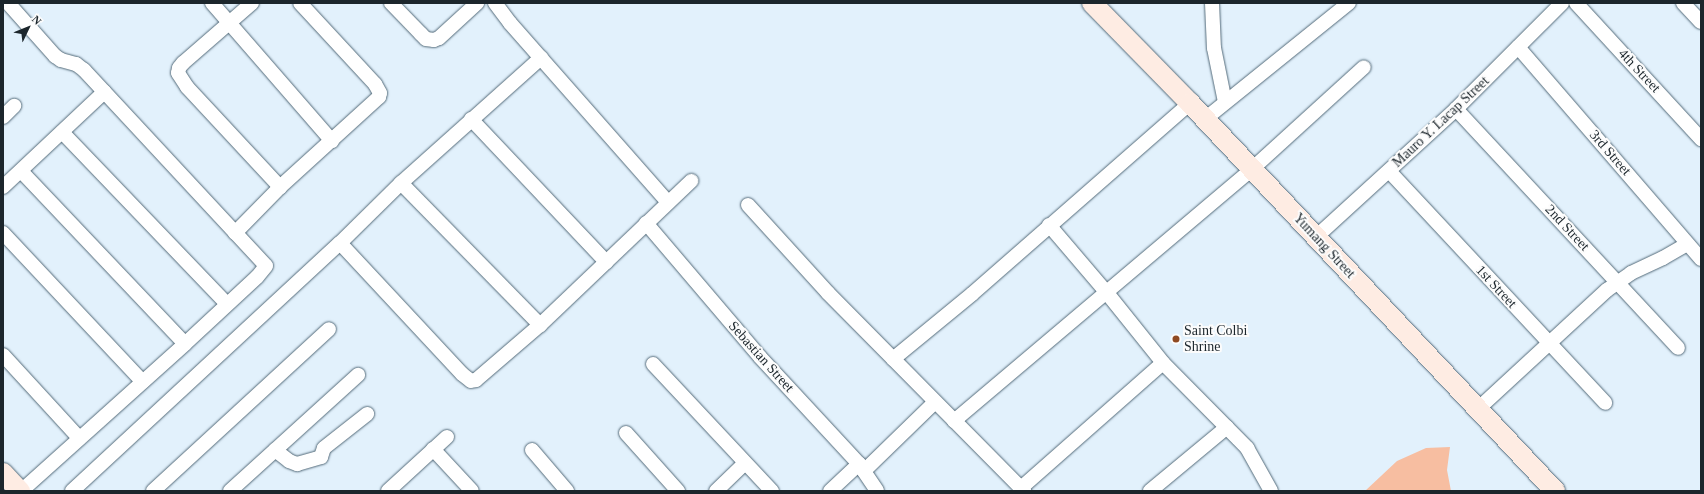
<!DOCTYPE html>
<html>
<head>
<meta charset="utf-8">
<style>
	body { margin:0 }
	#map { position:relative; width:1704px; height:494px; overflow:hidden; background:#e2f1fc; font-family:"Times New Roman",serif }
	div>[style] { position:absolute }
	.green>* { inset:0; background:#f7bea1 }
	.roads { filter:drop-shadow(0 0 1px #536a79) drop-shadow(0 0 1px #536a79) }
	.street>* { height:14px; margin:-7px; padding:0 7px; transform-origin:7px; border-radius:7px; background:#fff }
	.secondary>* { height:20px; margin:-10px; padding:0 10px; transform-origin:10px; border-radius:10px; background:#feece3 }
	.dots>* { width:11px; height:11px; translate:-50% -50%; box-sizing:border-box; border:2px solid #fcfcfc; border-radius:50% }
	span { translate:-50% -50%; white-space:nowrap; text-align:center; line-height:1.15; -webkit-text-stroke:4px #fcfcfc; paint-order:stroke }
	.street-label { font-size:14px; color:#1c262c }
	.poi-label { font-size:14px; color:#1c262c }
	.left { translate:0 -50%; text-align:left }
	.frame { position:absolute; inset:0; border:4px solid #1c262c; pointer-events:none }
	.north { position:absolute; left:8px; top:8px; width:40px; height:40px; -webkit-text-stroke:3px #fcfcfc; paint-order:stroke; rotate:47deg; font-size:11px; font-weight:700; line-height:16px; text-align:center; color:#1c262c }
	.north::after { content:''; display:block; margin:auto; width:14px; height:18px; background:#1c262c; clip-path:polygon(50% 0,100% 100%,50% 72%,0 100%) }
</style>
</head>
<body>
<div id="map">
	<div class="green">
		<i style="clip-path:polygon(1450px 447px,1447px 470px,1451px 491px,1365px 491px,1397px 461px,1426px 448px)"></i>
	</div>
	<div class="roads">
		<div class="street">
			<i style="left:8px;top:3px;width:71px;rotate:48.4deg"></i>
			<i style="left:55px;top:56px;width:7px;rotate:34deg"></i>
			<i style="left:61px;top:60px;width:16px;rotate:15deg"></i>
			<i style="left:76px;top:64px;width:10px;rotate:37deg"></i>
			<i style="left:84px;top:70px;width:267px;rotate:47.1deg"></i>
			<i style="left:266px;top:266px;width:14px;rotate:129deg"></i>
			<i style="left:257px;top:277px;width:98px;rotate:137.1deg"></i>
			<i style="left:185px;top:344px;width:220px;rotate:138.1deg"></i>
			<i style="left:212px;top:3px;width:183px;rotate:49deg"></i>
			<i style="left:252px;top:3px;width:91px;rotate:139deg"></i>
			<i style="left:183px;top:63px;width:6px;rotate:129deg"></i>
			<i style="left:179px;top:68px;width:5px;rotate:101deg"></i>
			<i style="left:178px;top:73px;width:17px;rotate:57deg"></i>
			<i style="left:187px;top:87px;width:137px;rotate:47.1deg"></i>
			<i style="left:391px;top:3px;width:43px;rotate:45.9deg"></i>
			<i style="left:421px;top:34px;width:7px;rotate:45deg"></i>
			<i style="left:426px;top:39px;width:8px;rotate:7deg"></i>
			<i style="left:434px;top:40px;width:5px;rotate:-22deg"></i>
			<i style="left:439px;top:38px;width:52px;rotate:-42.6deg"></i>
			<i style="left:495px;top:3px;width:25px;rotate:53deg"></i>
			<i style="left:510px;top:23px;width:239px;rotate:48.6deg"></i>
			<i style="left:1212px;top:3px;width:45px;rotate:87.5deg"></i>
			<i style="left:1214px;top:48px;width:55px;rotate:78.5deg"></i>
			<i style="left:1576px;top:3px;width:185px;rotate:47.4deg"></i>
			<i style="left:1683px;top:3px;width:26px;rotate:47deg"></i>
			<i style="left:1518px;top:47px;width:280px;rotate:49.2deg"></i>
			<i style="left:1456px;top:109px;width:326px;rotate:47.1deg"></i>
			<i style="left:3px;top:117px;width:16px;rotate:-45deg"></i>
			<i style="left:471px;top:119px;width:197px;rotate:46.6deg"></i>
			<i style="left:1205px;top:119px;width:185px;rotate:-38.9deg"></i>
			<i style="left:62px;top:132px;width:238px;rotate:46.2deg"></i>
			<i style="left:21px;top:171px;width:238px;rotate:46.5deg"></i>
			<i style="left:1389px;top:171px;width:317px;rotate:47deg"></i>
			<i style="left:401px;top:183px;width:199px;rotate:45.6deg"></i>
			<i style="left:3px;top:187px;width:139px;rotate:-43.2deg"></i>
			<i style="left:748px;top:205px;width:119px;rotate:47.7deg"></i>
			<i style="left:828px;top:293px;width:279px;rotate:45.3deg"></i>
			<i style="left:646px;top:223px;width:176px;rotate:49.6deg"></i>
			<i style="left:760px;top:357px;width:146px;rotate:47.2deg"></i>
			<i style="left:859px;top:464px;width:32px;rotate:56deg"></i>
			<i style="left:1049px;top:225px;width:89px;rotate:49.5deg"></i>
			<i style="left:1107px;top:293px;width:90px;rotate:51.3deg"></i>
			<i style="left:1163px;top:363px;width:120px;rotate:45.3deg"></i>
			<i style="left:1247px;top:448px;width:49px;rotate:60.8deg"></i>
			<i style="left:3px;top:233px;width:204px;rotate:46.8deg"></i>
			<i style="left:235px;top:233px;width:64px;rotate:-45.6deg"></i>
			<i style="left:280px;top:187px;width:134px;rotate:-42.3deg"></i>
			<i style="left:379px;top:97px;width:4px;rotate:-76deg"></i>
			<i style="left:380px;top:93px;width:10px;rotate:-119deg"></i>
			<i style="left:375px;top:84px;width:110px;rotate:-132.8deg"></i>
			<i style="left:1316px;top:237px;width:190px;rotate:-42.4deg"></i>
			<i style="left:1456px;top:109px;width:150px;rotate:-45deg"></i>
			<i style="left:340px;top:243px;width:179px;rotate:47deg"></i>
			<i style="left:462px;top:374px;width:11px;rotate:38deg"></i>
			<i style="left:471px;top:381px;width:5px;rotate:-11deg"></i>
			<i style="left:476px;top:380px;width:84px;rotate:-40.7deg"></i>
			<i style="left:540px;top:325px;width:209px;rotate:-43.6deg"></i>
			<i style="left:3px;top:355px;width:113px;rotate:47.5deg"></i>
			<i style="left:893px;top:359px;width:102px;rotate:-39.4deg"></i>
			<i style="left:972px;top:294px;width:290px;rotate:-41.2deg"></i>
			<i style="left:653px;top:364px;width:174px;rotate:46.9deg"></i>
			<i style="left:1479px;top:408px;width:174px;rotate:-42.7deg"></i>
			<i style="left:1607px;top:290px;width:29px;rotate:-35deg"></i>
			<i style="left:1631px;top:273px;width:35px;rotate:-25deg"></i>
			<i style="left:1663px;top:258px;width:28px;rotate:-30deg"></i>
			<i style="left:954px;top:421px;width:390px;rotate:-40.2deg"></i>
			<i style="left:1252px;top:169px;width:151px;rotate:-42.3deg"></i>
			<i style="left:626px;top:433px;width:78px;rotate:48.1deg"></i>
			<i style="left:433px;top:449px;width:57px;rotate:47.1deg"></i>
			<i style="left:275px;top:450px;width:18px;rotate:38deg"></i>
			<i style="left:289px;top:461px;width:9px;rotate:21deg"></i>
			<i style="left:297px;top:464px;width:25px;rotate:-16deg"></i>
			<i style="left:321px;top:457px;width:9px;rotate:-72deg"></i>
			<i style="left:324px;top:448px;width:55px;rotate:-38.3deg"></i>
			<i style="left:532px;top:450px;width:54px;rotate:49.5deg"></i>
			<i style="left:864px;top:471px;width:99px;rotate:-44.2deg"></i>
			<i style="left:1021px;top:488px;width:189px;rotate:-41.4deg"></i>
			<i style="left:72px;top:491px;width:365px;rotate:-42.8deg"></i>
			<i style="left:340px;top:243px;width:86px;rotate:-44.5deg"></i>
			<i style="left:401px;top:183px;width:188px;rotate:-41.8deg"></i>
			<i style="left:153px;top:491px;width:239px;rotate:-42.6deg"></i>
			<i style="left:230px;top:491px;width:173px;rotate:-42.2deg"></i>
			<i style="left:388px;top:491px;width:80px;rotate:-42.5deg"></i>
			<i style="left:716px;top:491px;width:40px;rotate:-44deg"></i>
			<i style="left:830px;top:491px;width:40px;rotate:-43deg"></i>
			<i style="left:1150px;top:491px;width:100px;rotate:-39.7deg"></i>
		</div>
		<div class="secondary">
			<i style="left:1092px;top:3px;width:140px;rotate:45.6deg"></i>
			<i style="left:1190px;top:103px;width:533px;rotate:46.75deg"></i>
			<i style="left:3px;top:473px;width:25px;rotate:47deg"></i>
		</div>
	</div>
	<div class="dots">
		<i style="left:1176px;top:339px;background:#8f4a22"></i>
	</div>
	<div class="street-label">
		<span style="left:1639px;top:71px;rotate:47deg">4th Street</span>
		<span style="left:1441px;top:122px;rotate:-43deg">Mauro Y. Lacap Street</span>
		<span style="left:1610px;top:153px;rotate:49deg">3rd Street</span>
		<span style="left:1567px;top:228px;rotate:47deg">2nd Street</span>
		<span style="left:1324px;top:246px;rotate:47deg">Yumang Street</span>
		<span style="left:1496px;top:287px;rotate:47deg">1st Street</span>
		<span style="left:761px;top:357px;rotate:48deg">Sebastian Street</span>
	</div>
	<div class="poi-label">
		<span class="left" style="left:1184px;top:339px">Saint Colbi<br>Shrine</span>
	</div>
	<div class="frame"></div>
	<div class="north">N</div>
</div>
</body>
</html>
